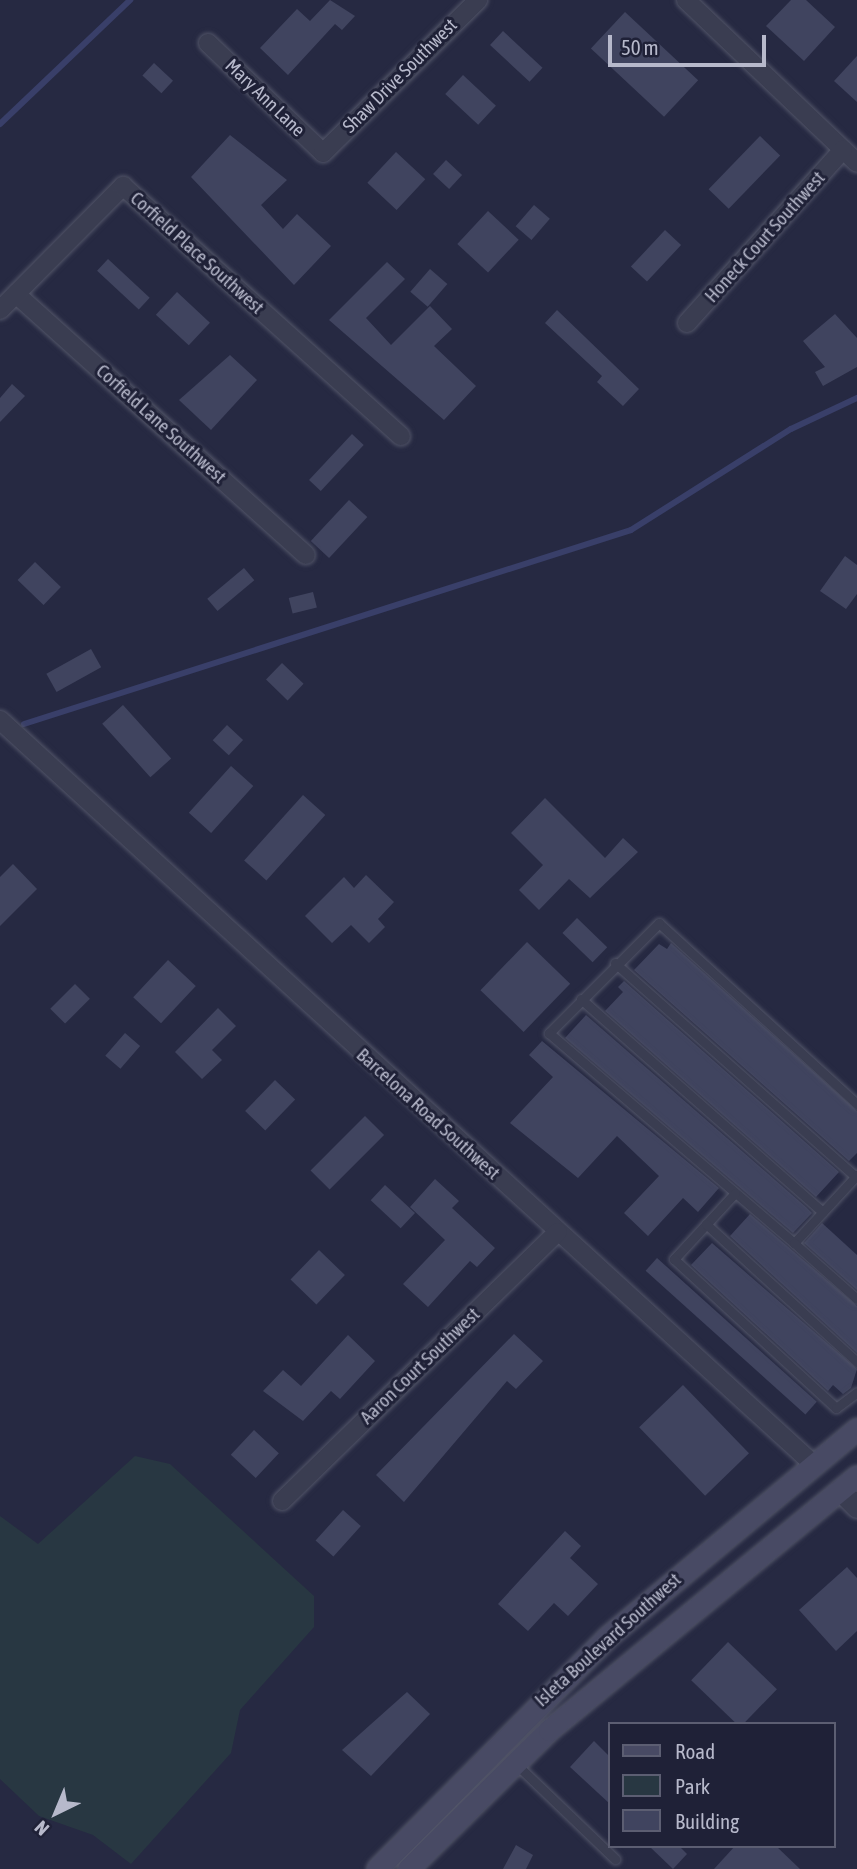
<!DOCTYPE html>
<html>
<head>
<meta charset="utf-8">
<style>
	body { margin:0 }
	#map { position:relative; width:857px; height:1869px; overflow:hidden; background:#262942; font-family:"Asap Condensed",sans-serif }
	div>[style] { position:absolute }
	.green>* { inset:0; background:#283742 }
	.stream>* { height:6px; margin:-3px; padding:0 3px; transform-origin:3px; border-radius:3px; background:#393f69 }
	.building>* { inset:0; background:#40445f; transform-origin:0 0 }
	.roads { filter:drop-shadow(0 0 2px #525568) drop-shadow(0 0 2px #525568) }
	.service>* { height:9px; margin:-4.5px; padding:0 4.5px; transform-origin:4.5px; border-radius:4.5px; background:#3a3d51 }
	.minor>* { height:18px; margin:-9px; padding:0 9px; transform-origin:9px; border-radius:9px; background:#3a3d51 }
	.tertiary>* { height:21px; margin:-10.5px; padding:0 10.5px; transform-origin:10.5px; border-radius:10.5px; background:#3a3d51 }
	.secondary>* { height:21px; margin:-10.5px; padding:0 10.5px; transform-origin:10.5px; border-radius:10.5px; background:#484a64 }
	span { translate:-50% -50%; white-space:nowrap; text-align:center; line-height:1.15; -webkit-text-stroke:6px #1f2137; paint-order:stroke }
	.street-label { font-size:19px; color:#b7b9cb }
	.legend { position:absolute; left:608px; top:1722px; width:228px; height:126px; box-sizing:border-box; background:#1f2137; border:2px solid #5c5e72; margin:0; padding:9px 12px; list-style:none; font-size:21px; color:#b7b9cb }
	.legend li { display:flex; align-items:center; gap:14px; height:35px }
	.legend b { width:35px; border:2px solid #5c5e72 }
	.north { position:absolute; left:21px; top:1778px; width:70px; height:70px; -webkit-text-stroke:5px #1f2137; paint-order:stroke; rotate:223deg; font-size:19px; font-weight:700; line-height:28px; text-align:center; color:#b7b9cb }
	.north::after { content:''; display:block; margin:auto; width:24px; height:32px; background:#b7b9cb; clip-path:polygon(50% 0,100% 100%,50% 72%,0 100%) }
	.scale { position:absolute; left:608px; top:35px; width:158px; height:32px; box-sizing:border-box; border:4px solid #b7b9cb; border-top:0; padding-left:9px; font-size:21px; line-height:24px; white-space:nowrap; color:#b7b9cb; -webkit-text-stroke:5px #1f2137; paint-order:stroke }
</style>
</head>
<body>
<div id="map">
	<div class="green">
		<i style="clip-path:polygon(135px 1456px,170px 1464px,314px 1596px,314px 1627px,240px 1710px,231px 1753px,131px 1864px,93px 1835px,39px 1816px,0 1779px,0 1516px,38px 1544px)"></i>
	</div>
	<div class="stream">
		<i style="left:0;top:124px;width:180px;rotate:-43.6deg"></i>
		<i style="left:24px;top:724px;width:637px;rotate:-17.72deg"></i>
		<i style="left:631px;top:530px;width:189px;rotate:-32.3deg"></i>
		<i style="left:791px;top:429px;width:73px;rotate:-25.2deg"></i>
	</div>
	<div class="building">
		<i style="clip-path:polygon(330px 0,355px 16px,342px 30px,335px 24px,288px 75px,260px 48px,297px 9px,310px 21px)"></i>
		<i style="clip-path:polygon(791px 0,806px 0,835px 27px,804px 61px,766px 26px)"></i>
		<i style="left:625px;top:12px;width:100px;height:50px;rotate:43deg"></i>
		<i style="left:503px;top:31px;width:54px;height:19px;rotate:43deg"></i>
		<i style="clip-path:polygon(857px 56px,857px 102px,834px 81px)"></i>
		<i style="left:154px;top:63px;width:26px;height:17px;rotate:43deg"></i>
		<i style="left:463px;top:75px;width:45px;height:26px;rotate:43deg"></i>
		<i style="clip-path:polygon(230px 135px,287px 180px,261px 205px,283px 229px,297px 214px,331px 246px,294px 285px,191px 177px)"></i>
		<i style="left:760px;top:136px;width:28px;height:74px;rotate:44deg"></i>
		<i style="left:396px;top:152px;width:40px;height:42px;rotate:43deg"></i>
		<i style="left:446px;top:160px;width:22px;height:19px;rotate:43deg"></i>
		<i style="left:534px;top:205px;width:21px;height:28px;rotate:41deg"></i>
		<i style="left:488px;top:211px;width:42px;height:45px;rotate:43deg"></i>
		<i style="left:665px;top:230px;width:22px;height:50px;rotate:43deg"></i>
		<i style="left:108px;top:259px;width:57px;height:16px;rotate:43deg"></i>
		<i style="clip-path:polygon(387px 262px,405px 279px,366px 318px,391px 345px,430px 306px,452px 329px,434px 346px,476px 386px,444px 420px,329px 320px)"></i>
		<i style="left:430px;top:269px;width:23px;height:30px;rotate:41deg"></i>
		<i style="left:177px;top:292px;width:45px;height:31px;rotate:43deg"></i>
		<i style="clip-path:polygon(557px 310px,639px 389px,623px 406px,597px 382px,602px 376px,545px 323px)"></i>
		<i style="clip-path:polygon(835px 314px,857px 338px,857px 367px,823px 386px,815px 372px,825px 367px,803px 341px)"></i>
		<i style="clip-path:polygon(230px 355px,257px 380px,211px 430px,179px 400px)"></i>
		<i style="clip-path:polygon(12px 384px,25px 396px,0 422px,0 398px)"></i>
		<i style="left:352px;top:434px;width:16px;height:63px;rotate:43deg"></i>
		<i style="left:349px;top:500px;width:25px;height:56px;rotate:43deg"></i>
		<i style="clip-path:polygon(845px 556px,857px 565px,857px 594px,846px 609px,820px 591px)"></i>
		<i style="left:35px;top:562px;width:36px;height:25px;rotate:44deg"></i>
		<i style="left:244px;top:568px;width:16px;height:48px;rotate:50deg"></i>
		<i style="left:313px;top:592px;width:16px;height:25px;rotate:76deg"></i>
		<i style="left:91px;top:649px;width:21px;height:51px;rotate:61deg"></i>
		<i style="left:282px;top:663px;width:30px;height:23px;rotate:44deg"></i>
		<i style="left:123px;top:705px;width:72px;height:28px;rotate:48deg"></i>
		<i style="left:227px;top:725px;width:22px;height:21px;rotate:43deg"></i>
		<i style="left:231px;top:766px;width:30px;height:63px;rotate:42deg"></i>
		<i style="left:303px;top:795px;width:30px;height:88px;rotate:42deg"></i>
		<i style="clip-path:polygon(545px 798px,605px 858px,623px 838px,638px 852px,590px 898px,569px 879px,539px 910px,519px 890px,543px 865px,511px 833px)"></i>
		<i style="clip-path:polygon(13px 864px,37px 889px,0 926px,0 877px)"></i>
		<i style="clip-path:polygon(366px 875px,394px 902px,378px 919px,385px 927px,369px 943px,351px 925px,332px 943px,305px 916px,344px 877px,354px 888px)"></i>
		<i style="left:577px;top:918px;width:42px;height:21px;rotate:44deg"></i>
		<i style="left:527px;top:942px;width:60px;height:67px;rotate:44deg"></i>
		<i style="clip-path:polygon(671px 943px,857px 1111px,857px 1153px,849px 1161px,634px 970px,659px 944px,667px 949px)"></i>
		<i style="left:168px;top:960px;width:38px;height:51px;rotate:43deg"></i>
		<i style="clip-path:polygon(624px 981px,839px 1172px,816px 1197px,605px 1011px,623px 992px,618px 987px)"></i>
		<i style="left:75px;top:984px;width:21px;height:35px;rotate:45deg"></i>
		<i style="clip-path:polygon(218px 1008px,236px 1026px,212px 1050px,222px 1060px,202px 1079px,175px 1052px)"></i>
		<i style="clip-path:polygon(586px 1015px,806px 1207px,812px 1213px,793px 1233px,565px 1038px)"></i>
		<i style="left:125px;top:1033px;width:20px;height:30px;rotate:41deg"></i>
		<i style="clip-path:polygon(542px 1041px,719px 1188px,698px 1212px,683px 1198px,648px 1236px,624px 1213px,659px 1176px,617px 1136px,578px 1178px,510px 1123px,553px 1077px,529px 1055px)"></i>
		<i style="left:275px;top:1080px;width:28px;height:43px;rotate:44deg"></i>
		<i style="left:365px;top:1116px;width:27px;height:77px;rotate:45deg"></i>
		<i style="clip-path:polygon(435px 1179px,459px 1201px,452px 1208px,495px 1248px,477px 1267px,470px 1261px,428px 1307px,403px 1284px,445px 1240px,410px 1207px)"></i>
		<i style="left:385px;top:1185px;width:41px;height:21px;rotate:43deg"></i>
		<i style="clip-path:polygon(750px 1214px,857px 1306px,857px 1353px,730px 1236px)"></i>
		<i style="clip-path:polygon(822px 1223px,857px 1255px,857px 1290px,804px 1243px)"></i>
		<i style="clip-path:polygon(712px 1243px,857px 1369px,851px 1388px,843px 1394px,833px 1385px,828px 1391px,691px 1265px)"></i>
		<i style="left:319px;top:1250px;width:36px;height:41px;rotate:44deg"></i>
		<i style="left:657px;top:1258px;width:215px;height:17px;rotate:42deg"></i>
		<i style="clip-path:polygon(514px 1334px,543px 1361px,516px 1389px,507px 1381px,404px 1502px,376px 1475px)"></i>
		<i style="clip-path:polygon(348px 1335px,375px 1361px,340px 1399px,331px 1391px,303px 1421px,263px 1391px,283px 1370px,301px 1386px)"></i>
		<i style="left:683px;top:1385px;width:95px;height:61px;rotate:46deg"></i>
		<i style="left:254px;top:1430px;width:34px;height:34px;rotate:43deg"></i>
		<i style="left:343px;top:1510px;width:24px;height:41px;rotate:42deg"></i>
		<i style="clip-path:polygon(565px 1531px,581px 1546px,570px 1558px,598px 1584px,568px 1616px,554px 1603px,528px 1631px,498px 1604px)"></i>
		<i style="clip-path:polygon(847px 1567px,857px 1578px,857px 1631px,836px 1651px,799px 1610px)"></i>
		<i style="left:728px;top:1642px;width:68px;height:53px;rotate:44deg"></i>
		<i style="clip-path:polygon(407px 1692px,430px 1714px,371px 1776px,342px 1750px)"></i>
		<i style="clip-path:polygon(594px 1741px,610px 1757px,610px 1804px,570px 1767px)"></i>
		<i style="clip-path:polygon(516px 1845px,533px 1855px,526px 1869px,503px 1869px)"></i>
		<i style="clip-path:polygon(649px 1846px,679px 1846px,687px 1854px,673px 1869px)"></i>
		<i style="clip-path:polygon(735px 1846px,776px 1846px,800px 1869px,714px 1869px)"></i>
	</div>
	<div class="roads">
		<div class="service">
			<i style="left:615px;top:963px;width:322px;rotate:41.6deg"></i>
			<i style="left:581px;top:999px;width:322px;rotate:41.4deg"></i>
			<i style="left:857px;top:1104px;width:268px;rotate:-137.6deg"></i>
			<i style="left:659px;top:923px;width:156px;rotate:135deg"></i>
			<i style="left:549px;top:1033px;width:323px;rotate:40.6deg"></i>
			<i style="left:794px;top:1243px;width:93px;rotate:-47.2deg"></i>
			<i style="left:735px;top:1193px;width:90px;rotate:132.7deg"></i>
			<i style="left:674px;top:1259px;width:220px;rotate:42.6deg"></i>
			<i style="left:836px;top:1408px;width:26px;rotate:-37deg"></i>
			<i style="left:706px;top:1224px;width:205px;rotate:42.4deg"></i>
			<i style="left:794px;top:1243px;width:84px;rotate:41.6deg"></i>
			<i style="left:515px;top:1763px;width:139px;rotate:43.8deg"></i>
		</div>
		<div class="minor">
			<i style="left:686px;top:0;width:236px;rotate:43.6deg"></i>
			<i style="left:208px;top:43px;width:159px;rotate:43.7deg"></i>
			<i style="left:323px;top:153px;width:218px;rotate:-44.6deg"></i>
			<i style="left:16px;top:294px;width:390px;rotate:42deg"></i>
			<i style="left:0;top:310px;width:175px;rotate:-45.2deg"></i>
			<i style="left:123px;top:186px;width:374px;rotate:42deg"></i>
			<i style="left:687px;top:323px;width:233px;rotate:-48deg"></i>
			<i style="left:0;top:720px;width:1102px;rotate:42.46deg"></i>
			<i style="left:282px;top:1501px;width:385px;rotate:-44.3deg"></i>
		</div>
		<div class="tertiary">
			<i style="left:840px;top:1490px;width:24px;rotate:45deg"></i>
		</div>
		<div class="secondary">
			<i style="left:377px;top:1869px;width:325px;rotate:-45.2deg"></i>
			<i style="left:606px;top:1638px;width:327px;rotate:-39.8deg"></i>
			<i style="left:408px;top:1869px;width:198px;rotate:-44.6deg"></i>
			<i style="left:549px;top:1730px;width:399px;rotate:-39.5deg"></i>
		</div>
	</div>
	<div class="street-label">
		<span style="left:400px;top:76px;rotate:-45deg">Shaw Drive Southwest</span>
		<span style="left:265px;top:98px;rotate:44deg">Mary Ann Lane</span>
		<span style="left:765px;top:237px;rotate:-48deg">Honeck Court Southwest</span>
		<span style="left:197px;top:253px;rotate:42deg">Corfield Place Southwest</span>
		<span style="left:161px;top:424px;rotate:42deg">Corfield Lane Southwest</span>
		<span style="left:428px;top:1114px;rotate:42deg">Barcelona Road Southwest</span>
		<span style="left:420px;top:1366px;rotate:-44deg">Aaron Court Southwest</span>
		<span style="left:608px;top:1640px;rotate:-42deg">Isleta Boulevard Southwest</span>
	</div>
	<ul class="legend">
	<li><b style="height:9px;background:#484a64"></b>Road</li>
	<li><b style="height:19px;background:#283742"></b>Park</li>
	<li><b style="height:19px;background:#40445f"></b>Building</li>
	</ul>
	<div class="north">N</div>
	<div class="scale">50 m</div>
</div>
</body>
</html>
